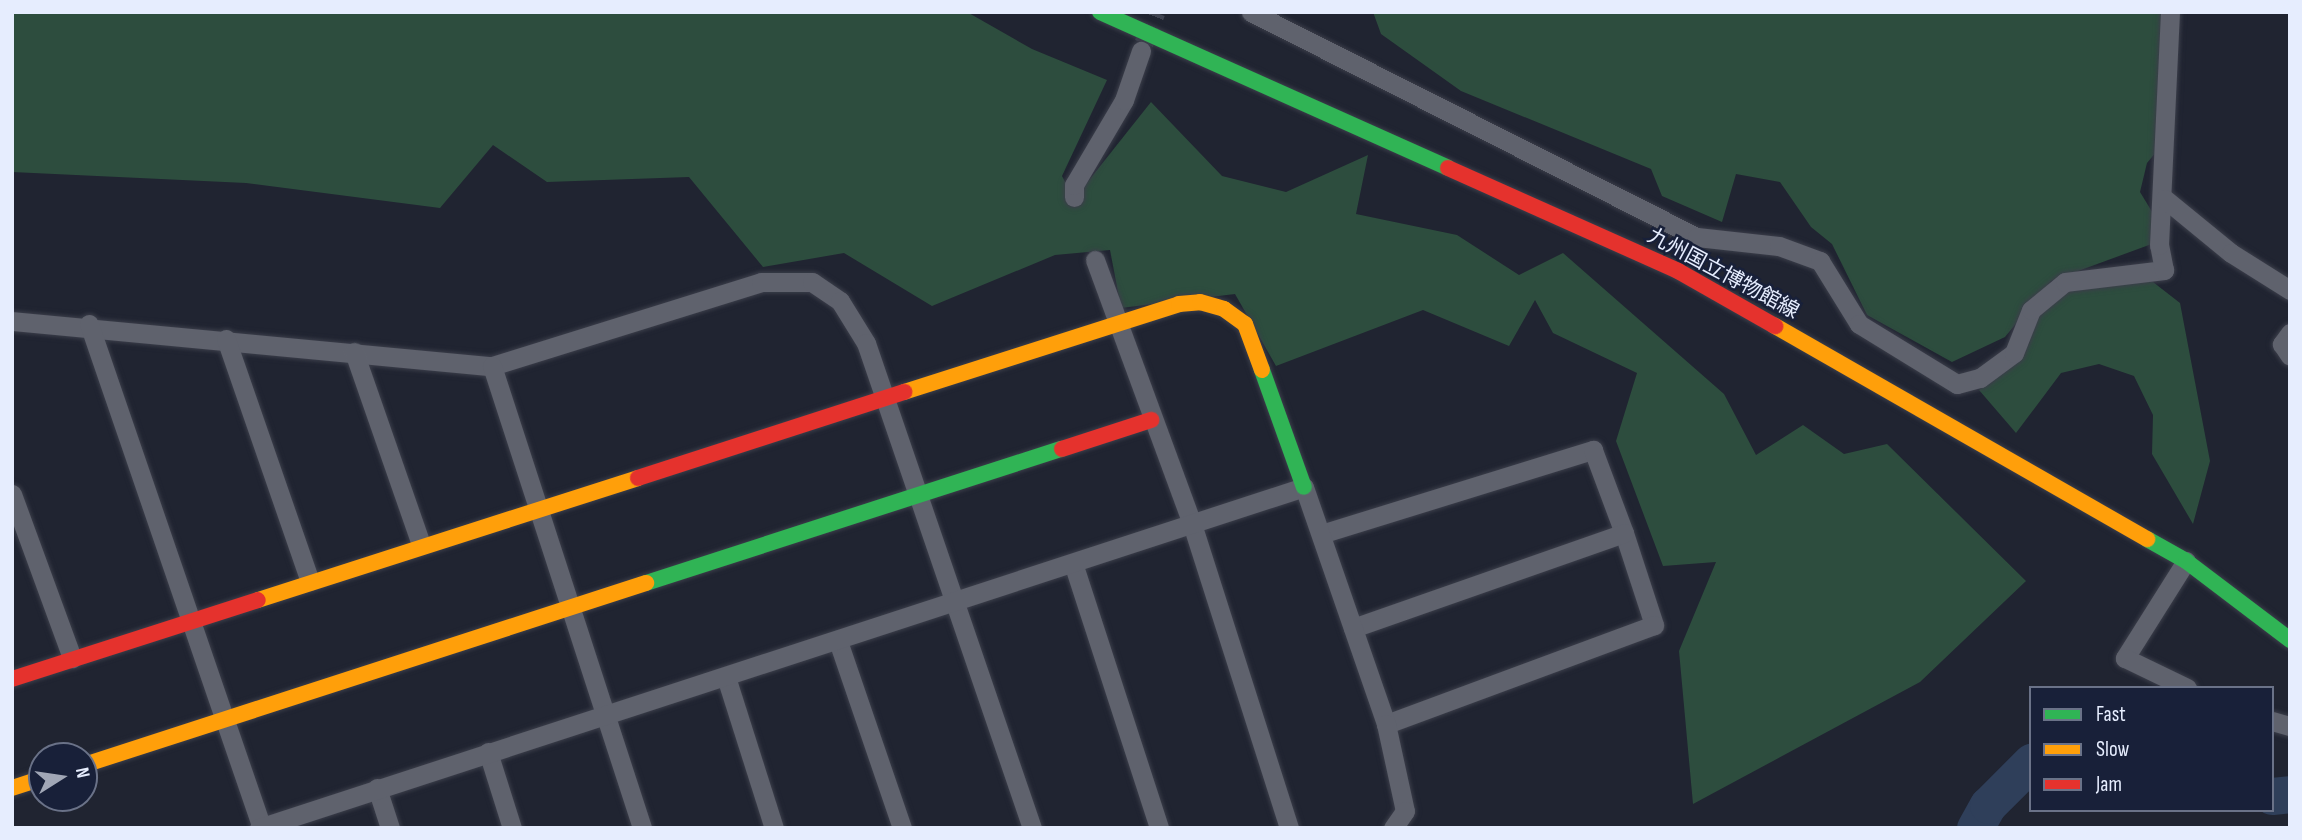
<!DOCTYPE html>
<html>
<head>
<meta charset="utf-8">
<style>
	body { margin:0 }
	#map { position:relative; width:2302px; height:840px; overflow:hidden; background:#202431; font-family:"Sofia Sans Condensed","Noto Sans JP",sans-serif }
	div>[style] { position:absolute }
	.green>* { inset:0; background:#2d4d3e }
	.river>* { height:37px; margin:-18.5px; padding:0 18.5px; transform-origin:18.5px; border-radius:18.5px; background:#2f3f5a }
	.street-tunnel>* { height:19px; margin-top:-9.5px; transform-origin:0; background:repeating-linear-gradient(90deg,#3e4250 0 19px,transparent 0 29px) }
	.roads { filter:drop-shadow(0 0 2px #3b3e4a) drop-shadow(0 0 2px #3b3e4a) }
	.street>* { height:19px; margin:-9.5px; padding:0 9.5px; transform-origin:9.5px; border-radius:9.5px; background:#5f626d }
	.fast>* { height:16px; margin:-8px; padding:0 8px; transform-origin:8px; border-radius:8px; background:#30b455 }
	.slow>* { height:16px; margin:-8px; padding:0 8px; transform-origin:8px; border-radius:8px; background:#ff9f0a }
	.jam>* { height:16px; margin:-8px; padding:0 8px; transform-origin:8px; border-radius:8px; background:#e5322d }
	span { translate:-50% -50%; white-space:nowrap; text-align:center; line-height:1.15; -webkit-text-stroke:5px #182039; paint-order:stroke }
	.street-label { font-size:21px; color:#e6edfe }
	.frame { position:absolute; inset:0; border:14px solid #e6edfe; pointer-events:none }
	.legend { position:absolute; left:2029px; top:686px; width:245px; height:126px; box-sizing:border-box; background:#182039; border:2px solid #6a7288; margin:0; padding:9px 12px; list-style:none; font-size:21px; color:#e6edfe }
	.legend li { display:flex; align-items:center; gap:14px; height:35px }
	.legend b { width:35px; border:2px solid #6a7288 }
	.north { position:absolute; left:28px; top:742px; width:70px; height:70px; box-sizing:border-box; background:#182039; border:2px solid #6a7288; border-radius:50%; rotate:78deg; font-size:19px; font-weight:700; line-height:28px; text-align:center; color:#e6edfe }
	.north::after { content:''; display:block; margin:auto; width:24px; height:32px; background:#a1a7b6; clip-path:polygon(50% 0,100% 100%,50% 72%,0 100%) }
</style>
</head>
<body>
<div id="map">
	<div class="green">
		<i style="clip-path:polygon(12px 12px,967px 12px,1032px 49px,1107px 80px,1062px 176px,1074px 199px,1151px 102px,1222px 176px,1286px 192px,1368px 155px,1356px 214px,1457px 235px,1519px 275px,1563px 253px,1724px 394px,1756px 455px,1803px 425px,1844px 454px,1887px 444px,2026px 581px,1920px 682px,1693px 804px,1679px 651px,1716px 562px,1663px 566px,1616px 441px,1637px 373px,1553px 333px,1535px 300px,1509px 346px,1423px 310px,1276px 366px,1235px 294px,1121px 308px,1110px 250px,1055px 255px,932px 306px,844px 253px,763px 267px,689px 177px,547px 182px,493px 145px,440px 208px,246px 183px,12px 172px)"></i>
		<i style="clip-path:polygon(1373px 12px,2166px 12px,2162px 145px,2147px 163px,2140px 192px,2168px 238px,2051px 281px,2005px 337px,1952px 362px,1867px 315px,1832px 244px,1811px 227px,1780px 182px,1736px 174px,1722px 222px,1662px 196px,1651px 169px,1461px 91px,1381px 34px)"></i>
		<i style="clip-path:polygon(2130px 280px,2153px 282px,2180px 303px,2210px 461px,2193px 524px,2152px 454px,2153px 415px,2134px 376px,2099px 364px,2061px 373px,2016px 433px,1979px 390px,2029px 344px,2038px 311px,2067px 289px)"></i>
	</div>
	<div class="river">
		<i style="left:2272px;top:796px;width:18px;rotate:-6deg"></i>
		<i style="left:1975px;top:828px;width:26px;rotate:-61deg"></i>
		<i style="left:1988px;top:805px;width:61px;rotate:-45deg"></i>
	</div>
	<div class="street-tunnel">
		<i style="left:1144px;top:43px;width:33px;rotate:-69deg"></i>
	</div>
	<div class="roads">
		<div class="street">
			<i style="left:1251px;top:12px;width:500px;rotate:26.8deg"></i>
			<i style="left:1697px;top:237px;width:82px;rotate:6.3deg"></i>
			<i style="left:1779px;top:246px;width:44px;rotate:20.1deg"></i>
			<i style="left:1820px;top:261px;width:74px;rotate:58.2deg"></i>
			<i style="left:1859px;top:324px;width:115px;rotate:31.5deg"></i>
			<i style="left:1957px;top:384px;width:24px;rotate:-15deg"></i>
			<i style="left:1980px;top:378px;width:42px;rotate:-36.3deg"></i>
			<i style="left:2014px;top:353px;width:46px;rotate:-68.4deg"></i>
			<i style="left:2031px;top:310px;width:44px;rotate:-39.5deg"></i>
			<i style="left:2065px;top:282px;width:100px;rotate:-6.9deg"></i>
			<i style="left:2164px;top:270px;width:25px;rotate:-101deg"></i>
			<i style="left:2159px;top:245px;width:233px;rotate:-87.3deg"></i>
			<i style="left:1074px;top:197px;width:12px;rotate:-90deg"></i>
			<i style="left:1074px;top:185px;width:99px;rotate:-59.5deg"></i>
			<i style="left:1124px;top:100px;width:52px;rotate:-70.9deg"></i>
			<i style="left:2165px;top:199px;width:85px;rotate:39.3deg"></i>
			<i style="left:2231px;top:253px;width:70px;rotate:32.1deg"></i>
			<i style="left:1095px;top:260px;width:284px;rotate:69.8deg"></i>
			<i style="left:1193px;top:527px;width:316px;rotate:72.3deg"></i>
			<i style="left:12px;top:321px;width:482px;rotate:5.4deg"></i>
			<i style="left:492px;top:366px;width:282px;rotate:-17.3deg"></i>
			<i style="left:761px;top:282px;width:51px"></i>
			<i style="left:812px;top:282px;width:34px;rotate:34deg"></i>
			<i style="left:840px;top:301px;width:49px;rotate:58.2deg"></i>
			<i style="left:866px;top:343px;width:513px;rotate:71.11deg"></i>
			<i style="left:89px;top:324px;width:533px;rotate:71.06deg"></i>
			<i style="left:2290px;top:333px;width:14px;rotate:126deg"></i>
			<i style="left:2282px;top:344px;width:14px;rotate:56deg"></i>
			<i style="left:226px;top:339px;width:256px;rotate:70.9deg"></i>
			<i style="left:354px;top:352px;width:203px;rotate:70.8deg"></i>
			<i style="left:492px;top:366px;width:486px;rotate:72deg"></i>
			<i style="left:12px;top:494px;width:175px;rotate:69.9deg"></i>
			<i style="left:1321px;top:534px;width:285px;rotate:-17.2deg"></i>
			<i style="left:1593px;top:450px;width:89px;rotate:69.5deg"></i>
			<i style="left:1624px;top:533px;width:97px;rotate:71.9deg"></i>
			<i style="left:1654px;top:625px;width:286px;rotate:159.7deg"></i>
			<i style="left:2186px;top:561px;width:115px;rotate:122.2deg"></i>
			<i style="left:2125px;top:658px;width:69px;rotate:25.8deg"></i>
			<i style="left:1074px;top:566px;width:275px;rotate:72deg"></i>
			<i style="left:1353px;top:628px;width:287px;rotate:-19.3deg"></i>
			<i style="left:838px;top:641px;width:198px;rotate:71.1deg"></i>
			<i style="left:726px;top:677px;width:158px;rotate:72.4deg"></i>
			<i style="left:2272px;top:721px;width:19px;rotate:16deg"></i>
			<i style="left:488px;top:752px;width:80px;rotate:72.5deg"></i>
			<i style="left:377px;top:788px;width:42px;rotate:72deg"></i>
			<i style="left:259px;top:828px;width:1099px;rotate:-18.07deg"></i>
			<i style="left:1304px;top:487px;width:251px;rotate:70.9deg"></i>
			<i style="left:1386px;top:724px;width:89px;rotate:77.7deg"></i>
			<i style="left:1405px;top:811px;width:21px;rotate:125deg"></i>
		</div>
		<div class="fast">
			<i style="left:1100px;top:12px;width:381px;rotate:24.1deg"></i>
			<i style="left:1262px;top:370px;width:124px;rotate:70.3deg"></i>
			<i style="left:2147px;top:539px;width:45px;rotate:29.4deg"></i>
			<i style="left:2186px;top:561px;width:131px;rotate:37.2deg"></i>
			<i style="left:646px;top:583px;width:437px;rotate:-17.9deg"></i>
		</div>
		<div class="slow">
			<i style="left:1775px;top:326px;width:429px;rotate:29.8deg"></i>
			<i style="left:904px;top:392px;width:289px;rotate:-17.7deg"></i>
			<i style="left:1179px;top:304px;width:21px;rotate:-5deg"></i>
			<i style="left:1200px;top:302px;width:25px;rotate:16deg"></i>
			<i style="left:1224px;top:309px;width:26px;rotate:36deg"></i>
			<i style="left:1245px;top:324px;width:49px;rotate:69.7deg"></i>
			<i style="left:258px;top:600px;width:399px;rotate:-17.8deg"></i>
			<i style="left:84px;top:765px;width:591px;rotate:-17.94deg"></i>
			<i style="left:12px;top:788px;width:32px;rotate:-18deg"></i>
		</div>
		<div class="jam">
			<i style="left:1448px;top:168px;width:252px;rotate:24.1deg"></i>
			<i style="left:1678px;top:271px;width:112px;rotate:29.6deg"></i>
			<i style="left:1062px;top:449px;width:94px;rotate:-18deg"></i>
			<i style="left:638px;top:478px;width:280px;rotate:-17.9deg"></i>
			<i style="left:12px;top:679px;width:258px;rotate:-17.8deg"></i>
		</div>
	</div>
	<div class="street-label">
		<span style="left:1723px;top:274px;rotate:28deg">九州国立博物館線</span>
	</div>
	<div class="frame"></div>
	<ul class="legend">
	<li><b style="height:9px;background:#30b455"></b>Fast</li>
	<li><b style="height:9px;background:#ff9f0a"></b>Slow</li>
	<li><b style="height:9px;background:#e5322d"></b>Jam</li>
	</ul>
	<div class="north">N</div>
</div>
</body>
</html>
